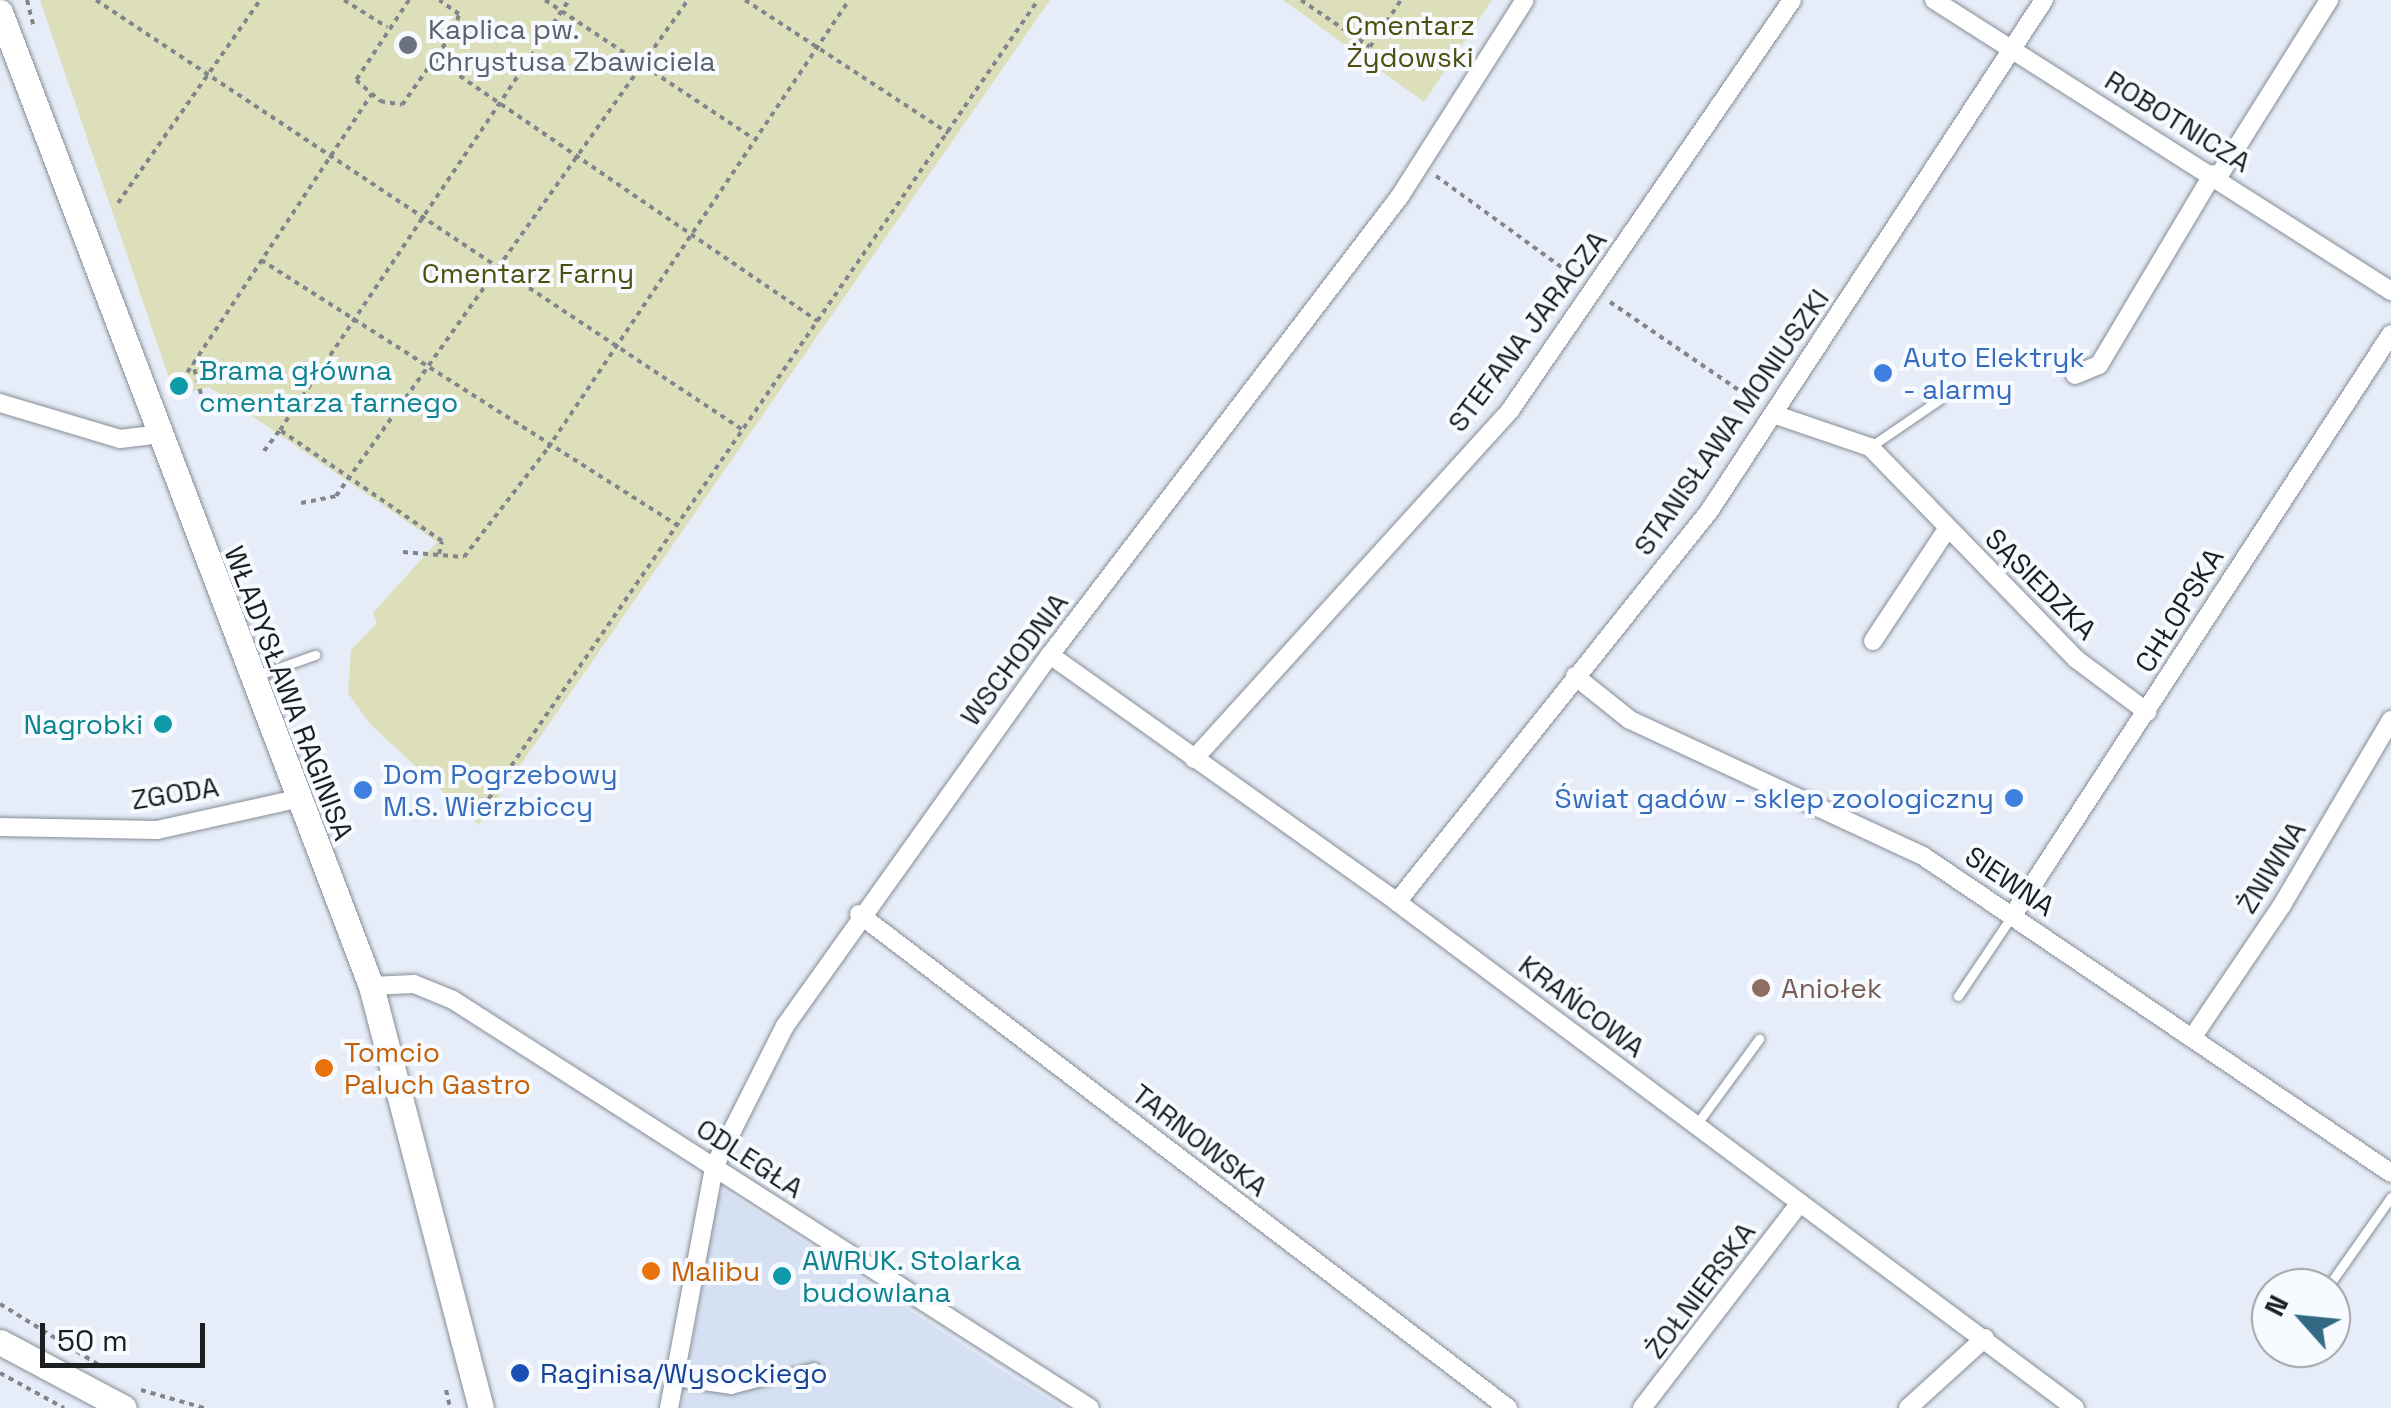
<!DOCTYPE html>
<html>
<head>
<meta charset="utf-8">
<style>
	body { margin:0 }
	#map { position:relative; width:2391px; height:1408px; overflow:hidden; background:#e6edf8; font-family:"Space Grotesk",sans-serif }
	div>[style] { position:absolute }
	.built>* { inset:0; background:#d5e1f2 }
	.green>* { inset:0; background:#dddfba }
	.path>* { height:4px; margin-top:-2px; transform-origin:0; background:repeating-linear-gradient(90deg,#81868d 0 5px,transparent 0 10px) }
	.roads { filter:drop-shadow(0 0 2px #868d96) drop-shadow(0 0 2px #868d96) }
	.lane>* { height:9px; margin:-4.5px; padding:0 4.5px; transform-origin:4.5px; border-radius:4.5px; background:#fff }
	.street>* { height:18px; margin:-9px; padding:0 9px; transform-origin:9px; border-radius:9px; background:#fff }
	.secondary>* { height:25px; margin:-12.5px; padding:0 12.5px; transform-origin:12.5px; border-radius:12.5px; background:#fff }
	.dots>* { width:28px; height:28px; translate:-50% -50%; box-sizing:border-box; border:5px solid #f7fafe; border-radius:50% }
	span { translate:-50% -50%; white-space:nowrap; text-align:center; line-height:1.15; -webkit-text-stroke:8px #f7fafe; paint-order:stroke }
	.park-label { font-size:28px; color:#4d4f0f }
	.worship-label { font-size:28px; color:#5b616d }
	.left { translate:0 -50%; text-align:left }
	.street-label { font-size:28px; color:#1c1f22 }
	.shop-label { font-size:28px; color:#366cbe }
	.right { translate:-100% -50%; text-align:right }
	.culture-label { font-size:28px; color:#0d838f }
	.education-label { font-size:28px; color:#785e54 }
	.food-label { font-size:28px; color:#c56008 }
	.transit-label { font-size:28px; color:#164399 }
	.north { position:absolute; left:2251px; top:1268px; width:100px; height:100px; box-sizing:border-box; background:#f7fafe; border:2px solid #9fa2a6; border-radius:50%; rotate:297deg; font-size:28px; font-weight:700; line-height:40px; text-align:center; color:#1c1f22 }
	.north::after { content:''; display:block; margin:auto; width:35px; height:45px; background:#326a84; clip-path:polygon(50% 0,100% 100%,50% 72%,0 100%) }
	.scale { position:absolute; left:40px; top:1323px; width:165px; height:45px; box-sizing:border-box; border:5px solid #1c1f22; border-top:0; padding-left:12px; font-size:30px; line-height:35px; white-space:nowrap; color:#1c1f22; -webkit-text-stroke:8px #f7fafe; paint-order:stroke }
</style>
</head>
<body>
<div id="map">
	<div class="built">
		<i style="clip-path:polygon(726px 1191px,989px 1362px,1063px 1408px,681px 1408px,718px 1195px)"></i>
	</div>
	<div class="green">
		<i style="clip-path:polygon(40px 0,1050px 0,479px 825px,370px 724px,348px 693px,351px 650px,377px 623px,373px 613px,437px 542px,209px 387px,190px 392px,169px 378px)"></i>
		<i style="clip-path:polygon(1283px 0,1492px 0,1424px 102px)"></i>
	</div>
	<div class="path">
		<i style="left:27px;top:0;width:30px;rotate:76deg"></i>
		<i style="left:96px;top:0;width:777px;rotate:33.61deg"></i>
		<i style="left:344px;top:0;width:51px;rotate:32.1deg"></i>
		<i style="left:409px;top:0;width:96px;rotate:123.5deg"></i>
		<i style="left:356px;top:80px;width:32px;rotate:41deg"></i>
		<i style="left:380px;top:101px;width:22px;rotate:10deg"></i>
		<i style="left:402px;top:105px;width:92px;rotate:-54.8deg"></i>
		<i style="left:455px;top:30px;width:16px;rotate:-76deg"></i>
		<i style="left:459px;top:14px;width:24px;rotate:-145deg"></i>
		<i style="left:545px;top:0;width:250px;rotate:33.6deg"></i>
		<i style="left:745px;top:0;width:243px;rotate:33.2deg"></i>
		<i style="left:1301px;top:0;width:83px;rotate:34.3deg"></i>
		<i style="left:1370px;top:47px;width:56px;rotate:-56.6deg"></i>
		<i style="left:435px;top:59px;width:464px;rotate:34.4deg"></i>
		<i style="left:1436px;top:176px;width:175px;rotate:36deg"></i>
		<i style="left:118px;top:203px;width:248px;rotate:-55deg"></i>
		<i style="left:261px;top:260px;width:493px;rotate:32.5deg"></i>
		<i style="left:1610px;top:302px;width:181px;rotate:34.4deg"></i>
		<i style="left:172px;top:398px;width:35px;rotate:-59deg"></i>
		<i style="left:206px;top:413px;width:51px;rotate:-104.9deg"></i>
		<i style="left:193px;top:364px;width:324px;rotate:-56.5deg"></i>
		<i style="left:264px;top:451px;width:26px;rotate:-53deg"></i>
		<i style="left:301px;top:503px;width:36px;rotate:-11deg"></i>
		<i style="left:336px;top:496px;width:608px;rotate:-54.64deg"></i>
		<i style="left:403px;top:552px;width:61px;rotate:4.7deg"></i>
		<i style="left:464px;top:557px;width:138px;rotate:-52.4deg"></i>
		<i style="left:548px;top:448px;width:540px;rotate:-56.1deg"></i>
		<i style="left:439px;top:554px;width:13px;rotate:-77deg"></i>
		<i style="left:442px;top:541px;width:196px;rotate:-145.6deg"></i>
		<i style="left:280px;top:430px;width:518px;rotate:-56.1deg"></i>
		<i style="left:483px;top:807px;width:979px;rotate:-55.48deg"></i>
		<i style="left:0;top:1304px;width:120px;rotate:31.7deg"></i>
		<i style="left:0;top:1373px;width:73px;rotate:28.7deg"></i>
		<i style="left:141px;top:1390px;width:66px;rotate:15.9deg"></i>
		<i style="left:446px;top:1390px;width:18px;rotate:77deg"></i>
	</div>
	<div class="roads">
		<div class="lane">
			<i style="left:1870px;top:447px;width:85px;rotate:-34.4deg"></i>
			<i style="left:256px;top:676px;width:63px;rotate:-19.6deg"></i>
			<i style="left:1958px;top:996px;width:95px;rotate:-56.1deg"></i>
			<i style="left:1696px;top:1125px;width:107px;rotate:-53.8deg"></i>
			<i style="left:2327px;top:1288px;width:111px;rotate:-54.9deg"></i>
			<i style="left:675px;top:1381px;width:57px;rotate:8.1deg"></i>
			<i style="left:731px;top:1389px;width:86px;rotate:-14.8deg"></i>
		</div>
		<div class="street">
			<i style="left:1934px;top:0;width:542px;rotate:32.49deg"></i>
			<i style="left:2218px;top:177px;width:209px;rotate:-57.9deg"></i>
			<i style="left:2075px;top:375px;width:26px;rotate:-23deg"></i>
			<i style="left:2099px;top:365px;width:222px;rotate:-59.2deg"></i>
			<i style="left:0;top:403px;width:125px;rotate:16.7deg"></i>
			<i style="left:120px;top:439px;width:39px;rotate:-7deg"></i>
			<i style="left:1776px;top:415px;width:99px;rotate:18.8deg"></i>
			<i style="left:1870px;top:447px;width:296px;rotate:45.8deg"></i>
			<i style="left:2076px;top:659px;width:89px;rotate:36.7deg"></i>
			<i style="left:1873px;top:641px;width:134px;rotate:-56.5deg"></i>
			<i style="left:1050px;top:655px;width:426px;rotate:35.4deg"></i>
			<i style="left:1397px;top:902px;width:846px;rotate:36.73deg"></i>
			<i style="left:1575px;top:676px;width:70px;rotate:38.7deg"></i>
			<i style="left:1630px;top:720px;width:323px;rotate:24.9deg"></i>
			<i style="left:1923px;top:856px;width:565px;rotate:34.11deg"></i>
			<i style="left:1194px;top:759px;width:472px;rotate:-47.8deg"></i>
			<i style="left:1511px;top:409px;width:496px;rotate:-55.5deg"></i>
			<i style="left:0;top:827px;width:157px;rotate:1.1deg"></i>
			<i style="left:157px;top:830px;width:143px;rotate:-12.5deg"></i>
			<i style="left:1397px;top:902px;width:502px;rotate:-51.39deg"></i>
			<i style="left:1710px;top:510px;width:610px;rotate:-56.78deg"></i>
			<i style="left:859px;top:914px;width:816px;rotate:37.28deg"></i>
			<i style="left:2013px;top:915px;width:693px;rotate:-56.95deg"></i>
			<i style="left:371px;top:986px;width:43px;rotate:-2.7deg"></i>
			<i style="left:414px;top:984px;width:42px;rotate:22.3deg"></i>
			<i style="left:453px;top:1000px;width:756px;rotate:32.64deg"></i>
			<i style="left:2192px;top:1038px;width:161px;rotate:-55.9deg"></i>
			<i style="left:2282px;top:905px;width:215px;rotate:-59.5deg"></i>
			<i style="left:669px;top:1408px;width:245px;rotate:-79.4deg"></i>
			<i style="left:714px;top:1167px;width:158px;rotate:-63.3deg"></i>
			<i style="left:785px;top:1026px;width:456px;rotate:-54.5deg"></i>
			<i style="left:1050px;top:655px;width:577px;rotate:-52.67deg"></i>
			<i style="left:1400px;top:196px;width:232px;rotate:-57.5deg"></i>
			<i style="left:1642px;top:1408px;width:259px;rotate:-52.4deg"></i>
			<i style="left:1908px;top:1408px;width:104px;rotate:-42.3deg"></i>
		</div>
		<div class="secondary">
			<i style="left:0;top:12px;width:1042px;rotate:69.15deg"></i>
			<i style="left:371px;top:986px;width:436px;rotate:75.4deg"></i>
			<i style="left:0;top:1342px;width:140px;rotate:28deg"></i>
		</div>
	</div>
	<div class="dots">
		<i style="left:408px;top:45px;background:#6b7280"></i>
		<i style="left:1883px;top:373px;background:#3f7fe0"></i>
		<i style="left:179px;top:386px;background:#0f9aa8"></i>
		<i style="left:163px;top:724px;background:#0f9aa8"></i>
		<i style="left:363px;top:790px;background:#3f7fe0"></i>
		<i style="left:2014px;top:798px;background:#3f7fe0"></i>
		<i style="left:1761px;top:988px;background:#8d6e63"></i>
		<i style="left:324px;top:1068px;background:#e8710a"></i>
		<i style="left:651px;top:1271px;background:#e8710a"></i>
		<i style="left:782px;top:1276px;background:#0f9aa8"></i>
		<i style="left:520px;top:1373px;background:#1a4fb4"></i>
	</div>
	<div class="park-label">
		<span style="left:1410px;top:41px">Cmentarz<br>Żydowski</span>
		<span style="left:528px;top:273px">Cmentarz Farny</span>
	</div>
	<div class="worship-label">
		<span class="left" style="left:428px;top:45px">Kaplica pw.<br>Chrystusa Zbawiciela</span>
	</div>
	<div class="street-label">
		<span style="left:2178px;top:121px;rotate:32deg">ROBOTNICZA</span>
		<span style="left:1527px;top:331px;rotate:-53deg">STEFANA JARACZA</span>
		<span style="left:1731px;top:422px;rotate:-55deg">STANISŁAWA MONIUSZKI</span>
		<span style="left:2041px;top:584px;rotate:45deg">SĄSIEDZKA</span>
		<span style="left:2179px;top:610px;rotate:-58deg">CHŁOPSKA</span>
		<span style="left:1014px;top:659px;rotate:-53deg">WSCHODNIA</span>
		<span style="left:289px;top:693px;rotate:69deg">WŁADYSŁAWA RAGINISA</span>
		<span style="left:175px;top:793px;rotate:-9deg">ZGODA</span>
		<span style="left:2271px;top:867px;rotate:-58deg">ŻNIWNA</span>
		<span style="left:2010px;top:881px;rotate:34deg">SIEWNA</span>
		<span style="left:1582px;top:1006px;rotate:37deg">KRAŃCOWA</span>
		<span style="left:1200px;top:1140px;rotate:38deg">TARNOWSKA</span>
		<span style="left:750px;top:1158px;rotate:33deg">ODLEGŁA</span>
		<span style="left:1700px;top:1290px;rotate:-53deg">ŻOŁNIERSKA</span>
	</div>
	<div class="shop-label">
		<span class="left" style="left:1903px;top:373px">Auto Elektryk<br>- alarmy</span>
		<span class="left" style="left:383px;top:790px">Dom Pogrzebowy<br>M.S. Wierzbiccy</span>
		<span class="right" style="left:1994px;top:798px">Świat gadów - sklep zoologiczny</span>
	</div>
	<div class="culture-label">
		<span class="left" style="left:199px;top:386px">Brama główna<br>cmentarza farnego</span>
		<span class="right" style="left:143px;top:724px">Nagrobki</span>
		<span class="left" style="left:802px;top:1276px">AWRUK. Stolarka<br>budowlana</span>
	</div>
	<div class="education-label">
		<span class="left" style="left:1781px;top:988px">Aniołek</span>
	</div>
	<div class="food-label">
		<span class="left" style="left:344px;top:1068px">Tomcio<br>Paluch Gastro</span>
		<span class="left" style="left:671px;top:1271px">Malibu</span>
	</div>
	<div class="transit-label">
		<span class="left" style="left:540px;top:1373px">Raginisa/Wysockiego</span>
	</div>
	<div class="north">N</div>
	<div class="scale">50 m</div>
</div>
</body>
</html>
